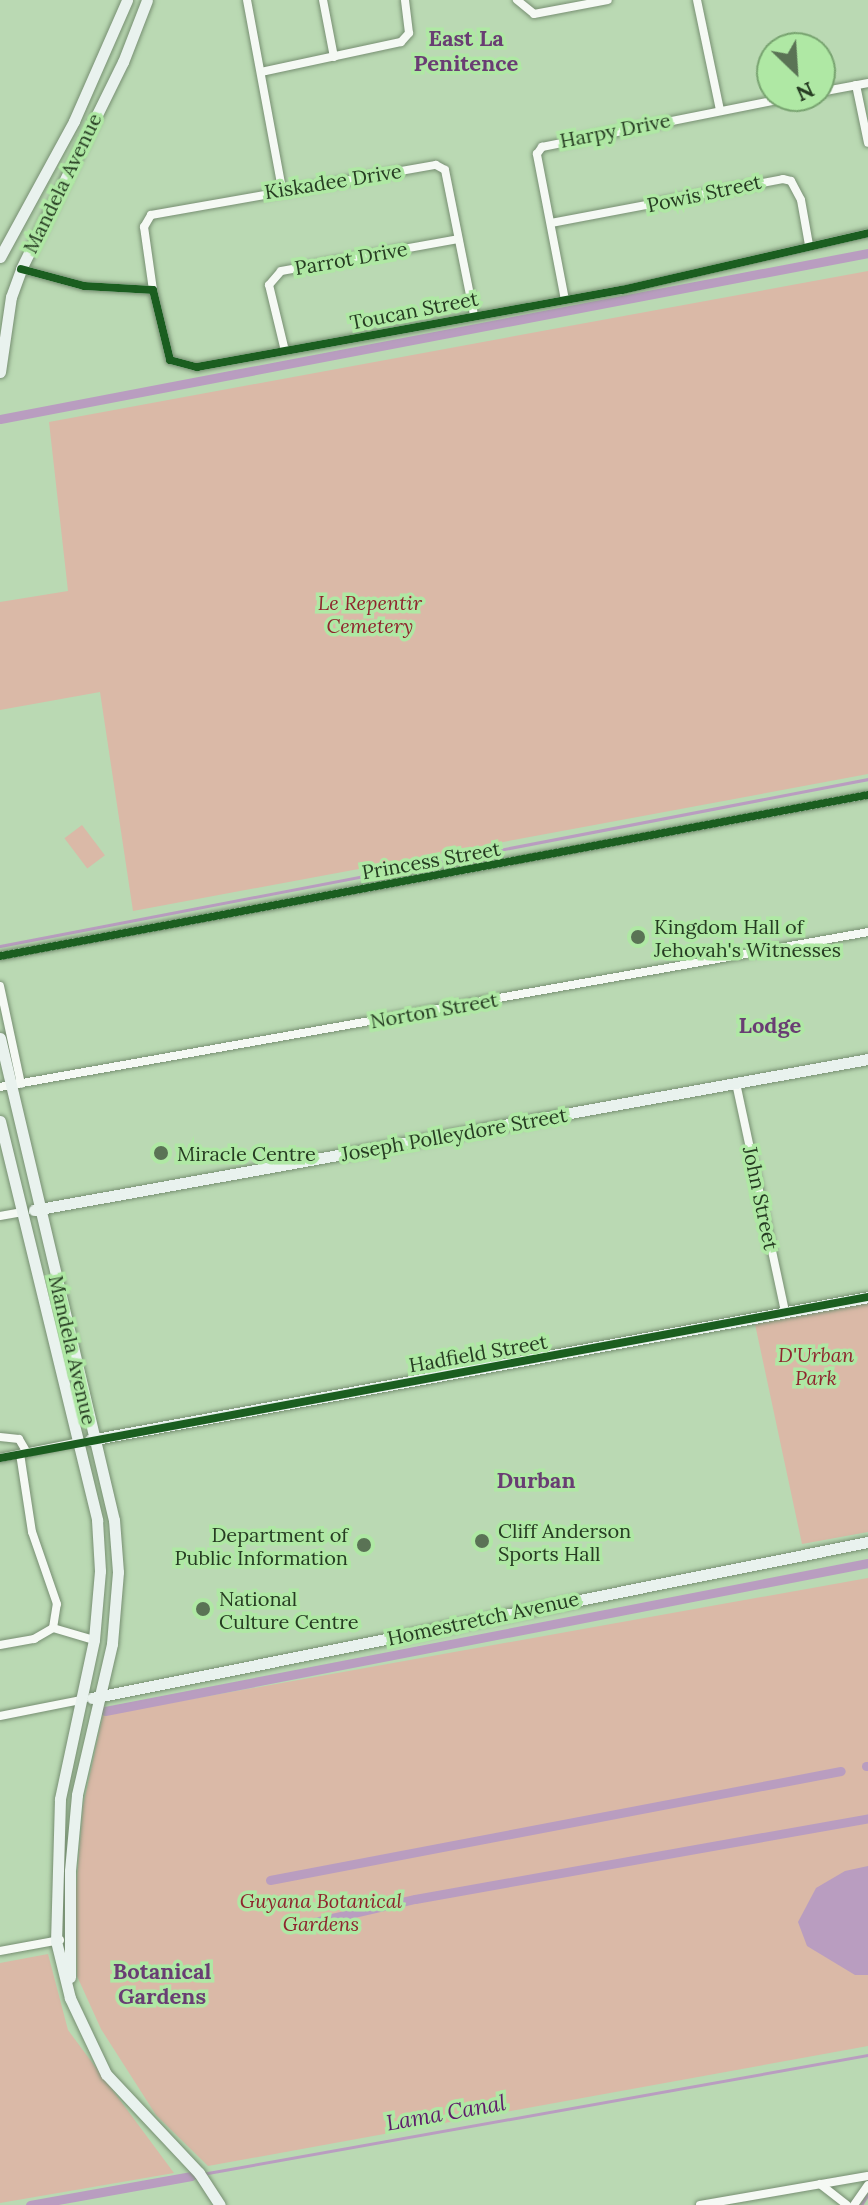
<!DOCTYPE html>
<html>
<head>
<meta charset="utf-8">
<style>
	body { margin:0 }
	#map { position:relative; width:868px; height:2205px; overflow:hidden; background:#bad9b3; font-family:Lora,serif }
	div>[style] { position:absolute }
	.green>* { inset:0; background:#dab9a7; transform-origin:0 0 }
	.water>* { inset:0; background:#b99dc0 }
	.stream>* { height:3px; margin:-1.5px; padding:0 1.5px; transform-origin:1.5px; border-radius:1.5px; background:#b99dc0 }
	.canal>* { height:9px; margin:-4.5px; padding:0 4.5px; transform-origin:4.5px; border-radius:4.5px; background:#b99dc0 }
	.roads { filter:drop-shadow(0 0 2px #778f72) drop-shadow(0 0 2px #778f72) }
	.street>* { height:8px; margin:-4px; padding:0 4px; transform-origin:4px; border-radius:4px; background:#f5f9f4 }
	.secondary>* { height:11px; margin:-5.5px; padding:0 5.5px; transform-origin:5.5px; border-radius:5.5px; background:#e9f2ee }
	.cycleway>* { height:8px; margin:-4px; padding:0 4px; transform-origin:4px; border-radius:4px; background:#1b5e20 }
	.dots>* { width:22px; height:22px; translate:-50% -50%; box-sizing:border-box; border:4px solid #afe8a4; border-radius:50% }
	span { translate:-50% -50%; white-space:nowrap; text-align:center; line-height:1.15; -webkit-text-stroke:7px #afe8a4; paint-order:stroke }
	.street-label { font-size:20px; color:#263c22 }
	.park-label { font-size:20px; color:#8f252e; font-style:italic }
	.poi-label { font-size:20px; color:#263c22 }
	.left { translate:0 -50%; text-align:left }
	.right { translate:-100% -50%; text-align:right }
	.neighbourhood-label { font-size:22px; color:#693d73; font-weight:700 }
	.water-label { font-size:22px; color:#5e1c6b; font-style:italic }
	.north { position:absolute; left:756px; top:32px; width:80px; height:80px; box-sizing:border-box; background:#afe8a4; border:2px solid #78a370; border-radius:50%; rotate:155deg; font-size:22px; font-weight:700; line-height:32px; text-align:center; color:#263c22 }
	.north::after { content:''; display:block; margin:auto; width:28px; height:36px; background:#5a7355; clip-path:polygon(50% 0,100% 100%,50% 72%,0 100%) }
</style>
</head>
<body>
<div id="map">
	<div class="green">
		<i style="clip-path:polygon(868px 271px,868px 774px,133px 911px,100px 692px,0 710px,0 602px,68px 591px,49px 422px)"></i>
		<i style="left:82px;top:825px;width:38px;height:22px;rotate:53deg"></i>
		<i style="clip-path:polygon(868px 1303px,868px 1532px,802px 1544px,755px 1324px)"></i>
		<i style="clip-path:polygon(868px 1578px,868px 2046px,208px 2166px,156px 2115px,101px 2029px,77px 1976px,75px 1902px,83px 1806px,103px 1715px)"></i>
		<i style="clip-path:polygon(48px 1954px,68px 2030px,174px 2173px,0 2203px,0 1963px)"></i>
	</div>
	<div class="water">
		<i style="clip-path:polygon(868px 1866px,868px 1975px,855px 1975px,807px 1946px,798px 1922px,816px 1888px,845px 1871px)"></i>
	</div>
	<div class="stream">
		<i style="left:0;top:946px;width:884px;rotate:-10.89deg"></i>
		<i style="left:202px;top:2174px;width:677px;rotate:-10.13deg"></i>
		<i style="left:861px;top:2205px;width:13px;rotate:-58deg"></i>
	</div>
	<div class="canal">
		<i style="left:0;top:419px;width:884px;rotate:-10.83deg"></i>
		<i style="left:105px;top:1711px;width:777px;rotate:-10.98deg"></i>
		<i style="left:866px;top:1766px;width:2px"></i>
		<i style="left:270px;top:1880px;width:581px;rotate:-10.81deg"></i>
		<i style="left:297px;top:1926px;width:121px;rotate:-12.9deg"></i>
		<i style="left:415px;top:1899px;width:460px;rotate:-10.1deg"></i>
		<i style="left:30px;top:2205px;width:164px;rotate:-10.2deg"></i>
	</div>
	<div class="roads">
		<div class="street">
			<i style="left:247px;top:0;width:192px;rotate:79.5deg"></i>
			<i style="left:323px;top:0;width:58px;rotate:79.1deg"></i>
			<i style="left:517px;top:0;width:22px;rotate:39deg"></i>
			<i style="left:534px;top:14px;width:75px;rotate:-10.7deg"></i>
			<i style="left:697px;top:0;width:112px;rotate:78.2deg"></i>
			<i style="left:261px;top:72px;width:143px;rotate:-12.1deg"></i>
			<i style="left:401px;top:42px;width:12px;rotate:-48deg"></i>
			<i style="left:409px;top:33px;width:33px;rotate:-97deg"></i>
			<i style="left:856px;top:85px;width:59px;rotate:78.3deg"></i>
			<i style="left:820px;top:92px;width:49px;rotate:-10.6deg"></i>
			<i style="left:551px;top:223px;width:236px;rotate:-10.7deg"></i>
			<i style="left:783px;top:179px;width:8px;rotate:14deg"></i>
			<i style="left:791px;top:181px;width:21px;rotate:62deg"></i>
			<i style="left:801px;top:200px;width:46px;rotate:79.9deg"></i>
			<i style="left:21px;top:269px;width:65px;rotate:15.1deg"></i>
			<i style="left:84px;top:286px;width:69px;rotate:3.3deg"></i>
			<i style="left:153px;top:290px;width:72px;rotate:76.3deg"></i>
			<i style="left:170px;top:360px;width:28px;rotate:15deg"></i>
			<i style="left:197px;top:367px;width:432px;rotate:-10.3deg"></i>
			<i style="left:622px;top:290px;width:253px;rotate:-13deg"></i>
			<i style="left:153px;top:290px;width:64px;rotate:-98.1deg"></i>
			<i style="left:144px;top:227px;width:14px;rotate:-60deg"></i>
			<i style="left:151px;top:215px;width:289px;rotate:-10deg"></i>
			<i style="left:436px;top:165px;width:10px;rotate:29deg"></i>
			<i style="left:445px;top:170px;width:148px;rotate:78.7deg"></i>
			<i style="left:565px;top:300px;width:149px;rotate:-100.9deg"></i>
			<i style="left:537px;top:154px;width:9px;rotate:-54deg"></i>
			<i style="left:542px;top:147px;width:260px;rotate:-11.3deg"></i>
			<i style="left:285px;top:351px;width:68px;rotate:-103.6deg"></i>
			<i style="left:269px;top:285px;width:18px;rotate:-49deg"></i>
			<i style="left:281px;top:271px;width:180px;rotate:-10.2deg"></i>
			<i style="left:0;top:956px;width:883px;rotate:-10.51deg"></i>
			<i style="left:0;top:986px;width:100px;rotate:77.9deg"></i>
			<i style="left:736px;top:1083px;width:234px;rotate:77.9deg"></i>
			<i style="left:0;top:1087px;width:882px;rotate:-10.12deg"></i>
			<i style="left:0;top:1216px;width:23px;rotate:-10deg"></i>
			<i style="left:0;top:1437px;width:19px;rotate:6deg"></i>
			<i style="left:19px;top:1439px;width:16px;rotate:60deg"></i>
			<i style="left:0;top:1458px;width:81px;rotate:-11.4deg"></i>
			<i style="left:53px;top:1628px;width:43px;rotate:16.3deg"></i>
			<i style="left:0;top:1645px;width:35px;rotate:-10deg"></i>
			<i style="left:34px;top:1639px;width:22px;rotate:-30deg"></i>
			<i style="left:53px;top:1628px;width:24px;rotate:-81deg"></i>
			<i style="left:57px;top:1604px;width:76px;rotate:-109.1deg"></i>
			<i style="left:32px;top:1532px;width:79px;rotate:-98.7deg"></i>
			<i style="left:0;top:1716px;width:83px;rotate:-11.2deg"></i>
			<i style="left:0;top:1951px;width:61px;rotate:-10.4deg"></i>
			<i style="left:820px;top:2184px;width:34px;rotate:38deg"></i>
			<i style="left:700px;top:2205px;width:170px;rotate:-9.8deg"></i>
			<i style="left:854px;top:2205px;width:24px;rotate:-55deg"></i>
		</div>
		<div class="secondary">
			<i style="left:0;top:257px;width:155px;rotate:-61.4deg"></i>
			<i style="left:74px;top:121px;width:132px;rotate:-66.3deg"></i>
			<i style="left:0;top:372px;width:76px;rotate:-81.7deg"></i>
			<i style="left:11px;top:297px;width:30px;rotate:-70deg"></i>
			<i style="left:21px;top:269px;width:231px;rotate:-63.8deg"></i>
			<i style="left:123px;top:62px;width:66px;rotate:-68.8deg"></i>
			<i style="left:0;top:1038px;width:495px;rotate:76.7deg"></i>
			<i style="left:114px;top:1520px;width:52px;rotate:85.6deg"></i>
			<i style="left:118px;top:1572px;width:72px;rotate:94.8deg"></i>
			<i style="left:112px;top:1644px;width:155px;rotate:103.1deg"></i>
			<i style="left:77px;top:1795px;width:76px;rotate:95.3deg"></i>
			<i style="left:70px;top:1871px;width:106px;rotate:90deg"></i>
			<i style="left:0;top:1121px;width:411px;rotate:76.3deg"></i>
			<i style="left:97px;top:1520px;width:51px;rotate:86.6deg"></i>
			<i style="left:100px;top:1571px;width:69px;rotate:95deg"></i>
			<i style="left:94px;top:1640px;width:163px;rotate:102.1deg"></i>
			<i style="left:60px;top:1799px;width:142px;rotate:91.6deg"></i>
			<i style="left:56px;top:1941px;width:59px;rotate:76.2deg"></i>
			<i style="left:70px;top:1998px;width:84px;rotate:64.7deg"></i>
			<i style="left:106px;top:2074px;width:136px;rotate:46.8deg"></i>
			<i style="left:199px;top:2173px;width:38px;rotate:57deg"></i>
			<i style="left:34px;top:1210px;width:848px;rotate:-10.26deg"></i>
			<i style="left:90px;top:1440px;width:791px;rotate:-10.41deg"></i>
			<i style="left:92px;top:1698px;width:792px;rotate:-11.37deg"></i>
		</div>
	</div>
	<div class="cycleway">
		<i style="left:21px;top:269px;width:65px;rotate:15.1deg"></i>
		<i style="left:84px;top:286px;width:69px;rotate:3.3deg"></i>
		<i style="left:153px;top:290px;width:72px;rotate:76.3deg"></i>
		<i style="left:170px;top:360px;width:28px;rotate:15deg"></i>
		<i style="left:197px;top:367px;width:432px;rotate:-10.3deg"></i>
		<i style="left:622px;top:290px;width:253px;rotate:-13deg"></i>
		<i style="left:0;top:956px;width:883px;rotate:-10.51deg"></i>
		<i style="left:0;top:1458px;width:883px;rotate:-10.51deg"></i>
	</div>
	<div class="dots">
		<i style="left:638px;top:937px;background:#5a7355"></i>
		<i style="left:161px;top:1153px;background:#5a7355"></i>
		<i style="left:482px;top:1541px;background:#5a7355"></i>
		<i style="left:364px;top:1545px;background:#5a7355"></i>
		<i style="left:203px;top:1609px;background:#5a7355"></i>
	</div>
	<div class="street-label">
		<span style="left:615px;top:130px;rotate:-11deg">Harpy Drive</span>
		<span style="left:333px;top:181px;rotate:-9deg">Kiskadee Drive</span>
		<span style="left:62px;top:183px;rotate:-64deg">Mandela Avenue</span>
		<span style="left:704px;top:193px;rotate:-12deg">Powis Street</span>
		<span style="left:351px;top:258px;rotate:-10deg">Parrot Drive</span>
		<span style="left:414px;top:310px;rotate:-11deg">Toucan Street</span>
		<span style="left:431px;top:860px;rotate:-10deg">Princess Street</span>
		<span style="left:434px;top:1010px;rotate:-10deg">Norton Street</span>
		<span style="left:454px;top:1134px;rotate:-10deg">Joseph Polleydore Street</span>
		<span style="left:761px;top:1198px;rotate:78deg">John Street</span>
		<span style="left:73px;top:1350px;rotate:77deg">Mandela Avenue</span>
		<span style="left:478px;top:1353px;rotate:-10deg">Hadfield Street</span>
		<span style="left:483px;top:1618px;rotate:-12deg">Homestretch Avenue</span>
	</div>
	<div class="park-label">
		<span style="left:370px;top:614px">Le Repentir<br>Cemetery</span>
		<span style="left:816px;top:1366px">D'Urban<br>Park</span>
		<span style="left:321px;top:1912px">Guyana Botanical<br>Gardens</span>
	</div>
	<div class="poi-label">
		<span class="left" style="left:654px;top:938px">Kingdom Hall of<br>Jehovah's Witnesses</span>
		<span class="left" style="left:177px;top:1153px">Miracle Centre</span>
		<span class="left" style="left:498px;top:1542px">Cliff Anderson<br>Sports Hall</span>
		<span class="right" style="left:348px;top:1546px">Department of<br>Public Information</span>
		<span class="left" style="left:219px;top:1610px">National<br>Culture Centre</span>
	</div>
	<div class="neighbourhood-label">
		<span style="left:466px;top:51px">East La<br>Penitence</span>
		<span style="left:770px;top:1026px">Lodge</span>
		<span style="left:536px;top:1481px">Durban</span>
		<span style="left:162px;top:1984px">Botanical<br>Gardens</span>
	</div>
	<div class="water-label">
		<span style="left:446px;top:2113px;rotate:-10deg">Lama Canal</span>
	</div>
	<div class="north">N</div>
</div>
</body>
</html>
